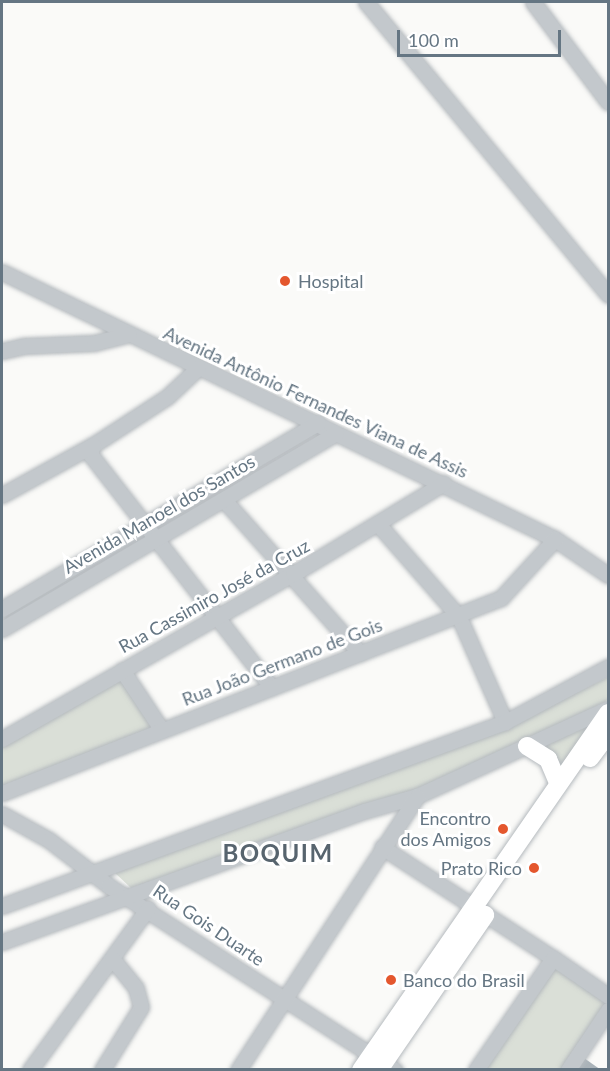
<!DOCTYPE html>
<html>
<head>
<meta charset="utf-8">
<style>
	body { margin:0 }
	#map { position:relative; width:610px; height:1071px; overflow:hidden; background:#fafaf8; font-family:Lato,sans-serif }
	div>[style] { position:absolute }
	.green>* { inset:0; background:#dadfd7 }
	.building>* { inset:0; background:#aab3b9 }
	.roads { filter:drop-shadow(0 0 2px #b5babe) drop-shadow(0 0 2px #b5babe) }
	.minor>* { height:15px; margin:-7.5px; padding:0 7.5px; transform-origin:7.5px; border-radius:7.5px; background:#c3c8cc }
	.major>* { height:18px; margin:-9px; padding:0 9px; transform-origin:9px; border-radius:9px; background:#fff }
	.dots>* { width:16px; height:16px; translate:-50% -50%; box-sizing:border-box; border:3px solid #fff; border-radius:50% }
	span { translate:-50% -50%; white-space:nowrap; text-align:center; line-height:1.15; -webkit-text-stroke:6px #fff; paint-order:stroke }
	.poi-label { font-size:18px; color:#657683 }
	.left { translate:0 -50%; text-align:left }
	.right { translate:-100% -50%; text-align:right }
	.street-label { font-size:18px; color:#657683 }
	.district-label { font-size:24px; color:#57646e; font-weight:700; letter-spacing:1.5px }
	.frame { position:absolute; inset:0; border:3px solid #657683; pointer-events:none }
	.scale { position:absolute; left:397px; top:30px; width:164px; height:27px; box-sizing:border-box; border:3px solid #657683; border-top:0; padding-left:8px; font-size:18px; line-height:21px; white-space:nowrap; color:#657683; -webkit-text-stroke:4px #fff; paint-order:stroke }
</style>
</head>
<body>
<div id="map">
	<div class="green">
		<i style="clip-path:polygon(119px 676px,157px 729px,2px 790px,2px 739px)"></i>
		<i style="clip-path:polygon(608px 677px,608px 699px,604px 703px,427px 785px,131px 888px,114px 872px,514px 724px)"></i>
		<i style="clip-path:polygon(591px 723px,562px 769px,545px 746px)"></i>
		<i style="clip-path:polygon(548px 959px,606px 1003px,563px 1069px,473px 1070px)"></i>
	</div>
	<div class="building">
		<i style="clip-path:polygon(584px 1058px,601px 1070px,569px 1070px,571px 1066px)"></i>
	</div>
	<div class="roads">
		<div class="minor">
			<i style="left:366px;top:2px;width:380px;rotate:50.4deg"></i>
			<i style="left:533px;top:2px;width:125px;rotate:53.1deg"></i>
			<i style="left:2px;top:272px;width:614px;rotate:25.77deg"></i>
			<i style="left:555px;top:539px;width:64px;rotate:34.2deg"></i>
			<i style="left:2px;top:351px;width:23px;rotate:-13deg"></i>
			<i style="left:24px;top:346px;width:70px;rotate:-2.5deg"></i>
			<i style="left:94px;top:343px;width:36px;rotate:-14deg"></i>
			<i style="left:198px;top:368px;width:42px;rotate:136.9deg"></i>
			<i style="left:167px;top:397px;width:88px;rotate:147deg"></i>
			<i style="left:93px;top:445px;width:9px;rotate:108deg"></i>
			<i style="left:90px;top:454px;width:296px;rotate:52.1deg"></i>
			<i style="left:2px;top:495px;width:104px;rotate:-28.8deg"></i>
			<i style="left:224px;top:500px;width:205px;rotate:48.4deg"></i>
			<i style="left:378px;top:524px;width:123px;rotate:48.9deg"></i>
			<i style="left:459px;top:617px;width:115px;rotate:66.3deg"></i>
			<i style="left:2px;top:609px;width:367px;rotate:-30.5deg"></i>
			<i style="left:2px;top:629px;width:387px;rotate:-30.4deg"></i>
			<i style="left:122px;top:670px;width:71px;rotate:56.5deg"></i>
			<i style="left:2px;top:739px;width:335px;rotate:-29.6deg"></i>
			<i style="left:293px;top:574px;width:176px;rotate:-31.1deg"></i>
			<i style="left:2px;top:793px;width:536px;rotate:-21.34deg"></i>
			<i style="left:501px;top:598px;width:80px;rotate:-47.5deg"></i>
			<i style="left:2px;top:814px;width:54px;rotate:29deg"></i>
			<i style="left:49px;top:840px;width:76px;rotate:37.5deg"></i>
			<i style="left:109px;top:886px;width:340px;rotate:32.8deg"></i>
			<i style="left:382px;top:847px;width:204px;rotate:33deg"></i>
			<i style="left:2px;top:906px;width:536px;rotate:-20.09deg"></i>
			<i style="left:505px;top:722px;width:117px;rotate:-28.1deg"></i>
			<i style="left:2px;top:942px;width:385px;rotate:-19.9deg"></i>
			<i style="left:364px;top:811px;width:55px;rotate:-15.8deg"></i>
			<i style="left:417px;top:796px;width:210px;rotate:-24.7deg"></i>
			<i style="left:30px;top:1070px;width:200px;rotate:-53.9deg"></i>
			<i style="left:102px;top:1070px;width:74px;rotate:-58.2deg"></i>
			<i style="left:141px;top:1007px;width:20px;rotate:-105deg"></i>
			<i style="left:136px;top:988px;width:38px;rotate:-129deg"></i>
			<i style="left:238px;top:1070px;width:327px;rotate:-56.8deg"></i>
			<i style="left:476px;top:1070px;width:136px;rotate:-55.5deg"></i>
			<i style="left:553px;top:958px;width:67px;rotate:34.6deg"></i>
			<i style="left:568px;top:1070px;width:72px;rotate:-56.3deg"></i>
		</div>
		<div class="major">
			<i style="left:527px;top:746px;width:25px;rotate:32deg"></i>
			<i style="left:548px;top:759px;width:26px;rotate:67deg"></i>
			<i style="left:590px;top:758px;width:30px;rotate:-53deg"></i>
			<i style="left:361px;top:1070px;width:434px;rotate:-55.3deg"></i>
			<i style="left:379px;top:1070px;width:188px;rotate:-55.6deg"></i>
		</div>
	</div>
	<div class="dots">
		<i style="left:285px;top:281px;background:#e4572e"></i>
		<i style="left:503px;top:829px;background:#e4572e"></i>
		<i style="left:534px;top:868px;background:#e4572e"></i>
		<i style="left:391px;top:980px;background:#e4572e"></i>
	</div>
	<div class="poi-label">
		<span class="left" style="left:298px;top:281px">Hospital</span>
		<span class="right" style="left:491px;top:829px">Encontro<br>dos Amigos</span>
		<span class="right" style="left:522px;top:868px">Prato Rico</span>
		<span class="left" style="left:403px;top:980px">Banco do Brasil</span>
	</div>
	<div class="street-label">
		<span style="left:316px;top:402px;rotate:25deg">Avenida Antônio Fernandes Viana de Assis</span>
		<span style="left:159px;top:514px;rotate:-30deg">Avenida Manoel dos Santos</span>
		<span style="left:214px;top:596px;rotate:-29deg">Rua Cassimiro José da Cruz</span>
		<span style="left:282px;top:662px;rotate:-21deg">Rua João Germano de Gois</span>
		<span style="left:209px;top:925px;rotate:34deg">Rua Gois Duarte</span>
	</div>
	<div class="district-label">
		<span style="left:278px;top:853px">BOQUIM</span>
	</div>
	<div class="frame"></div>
	<div class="scale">100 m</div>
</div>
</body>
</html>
